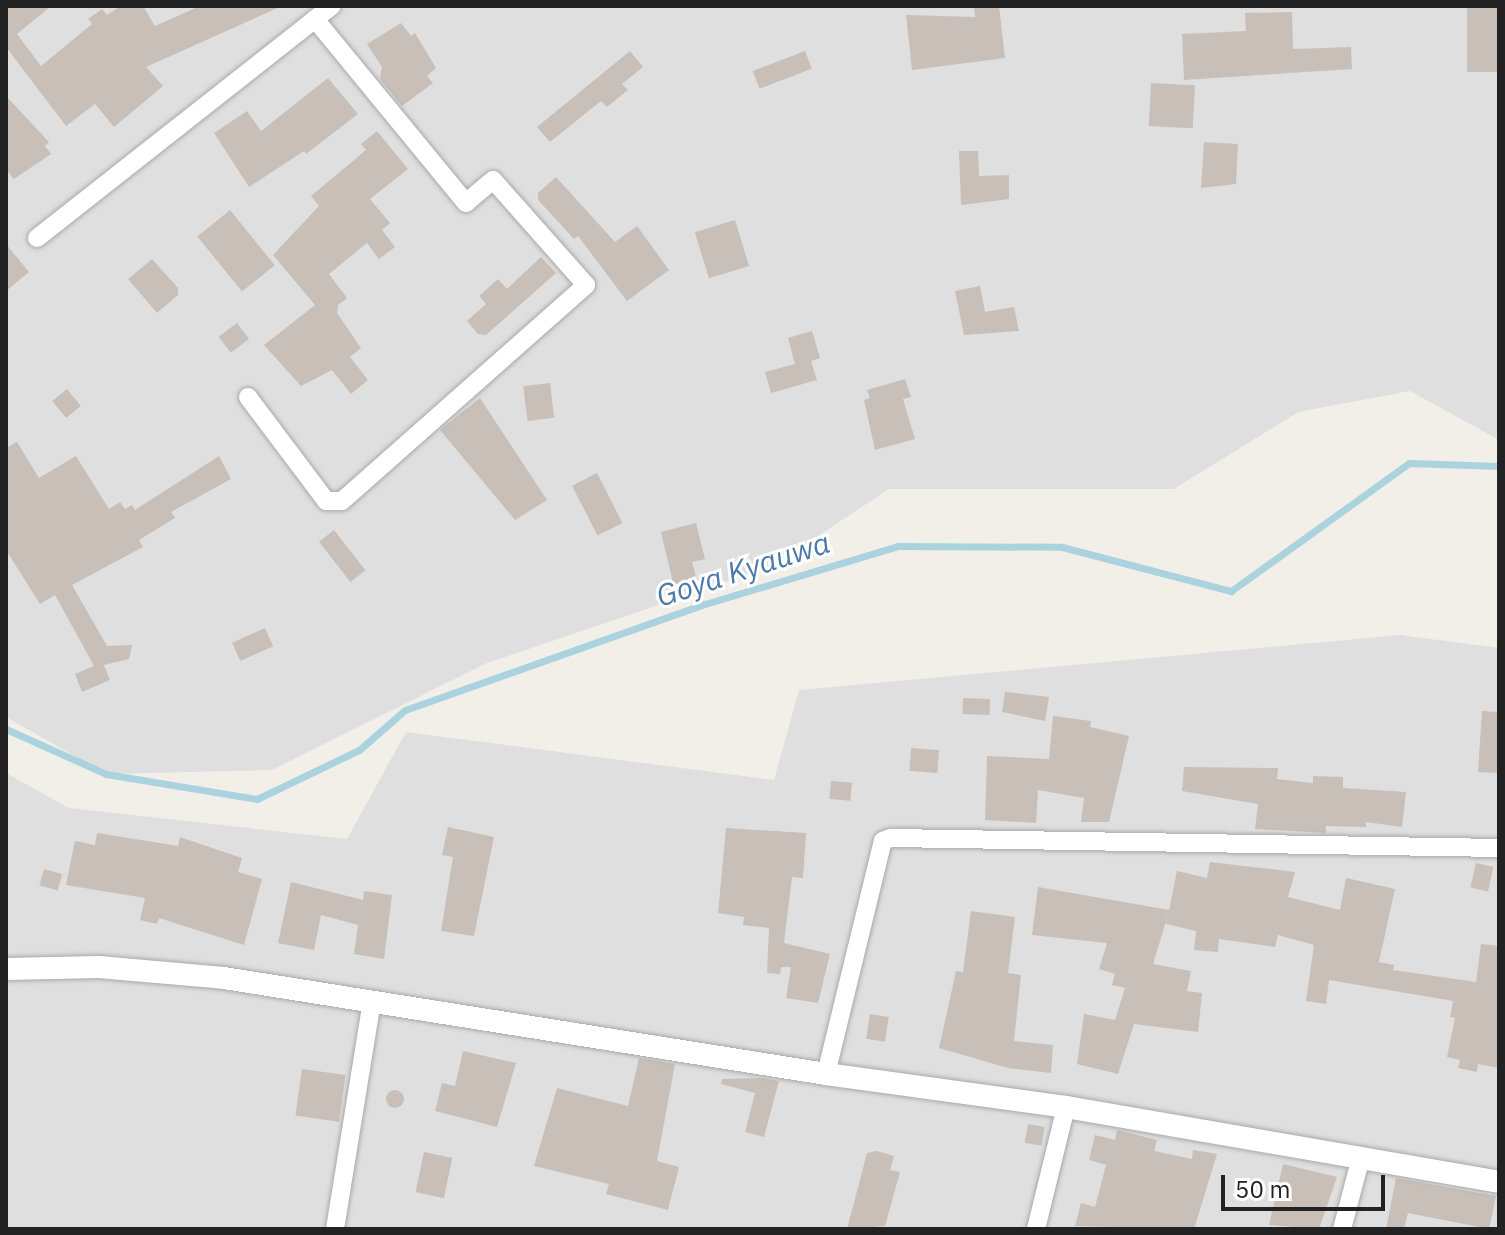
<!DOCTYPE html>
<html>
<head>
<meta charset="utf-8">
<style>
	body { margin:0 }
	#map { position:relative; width:1505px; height:1235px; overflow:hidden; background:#f2efe9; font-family:"IBM Plex Sans",sans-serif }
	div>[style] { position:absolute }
	.residential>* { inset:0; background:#e0dfdf }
	.stream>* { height:7px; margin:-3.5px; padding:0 3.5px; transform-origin:3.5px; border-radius:3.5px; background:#aad3df }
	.building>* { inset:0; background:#c7bfb8; transform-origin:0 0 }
	.round { border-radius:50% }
	.roads { filter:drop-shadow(0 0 2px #a9a9a9) drop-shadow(0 0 2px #a9a9a9) }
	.minor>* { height:18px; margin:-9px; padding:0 9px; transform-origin:9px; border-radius:9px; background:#fff }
	.tertiary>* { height:22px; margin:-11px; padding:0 11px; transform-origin:11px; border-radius:11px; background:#fff }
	span { translate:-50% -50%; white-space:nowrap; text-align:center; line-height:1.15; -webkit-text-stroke:6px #fff; paint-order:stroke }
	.water-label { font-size:30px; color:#4a7aab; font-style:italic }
	.frame { position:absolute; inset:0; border:8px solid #222; pointer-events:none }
	.scale { position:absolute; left:1221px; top:1175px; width:164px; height:36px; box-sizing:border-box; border:4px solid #222; border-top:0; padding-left:10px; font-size:24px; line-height:28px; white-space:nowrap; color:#222; -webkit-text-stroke:6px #fff; paint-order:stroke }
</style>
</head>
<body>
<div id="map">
	<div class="residential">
		<i style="clip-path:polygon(6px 6px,1499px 6px,1499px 440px,1410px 391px,1298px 412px,1174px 489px,889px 489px,771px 567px,487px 663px,272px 770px,106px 774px,6px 717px)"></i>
		<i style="clip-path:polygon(1400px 635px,1499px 648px,1499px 1229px,6px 1229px,6px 773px,69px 808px,347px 839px,406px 732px,774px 780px,799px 690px)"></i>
	</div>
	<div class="stream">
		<i style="left:6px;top:729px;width:110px;rotate:24.2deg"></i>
		<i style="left:106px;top:774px;width:153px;rotate:9.4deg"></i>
		<i style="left:257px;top:799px;width:113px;rotate:-25.7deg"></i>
		<i style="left:359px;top:750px;width:61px;rotate:-41deg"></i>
		<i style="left:405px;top:710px;width:318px;rotate:-19.5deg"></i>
		<i style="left:705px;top:604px;width:202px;rotate:-16.7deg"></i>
		<i style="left:898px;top:546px;width:164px;rotate:0.3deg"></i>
		<i style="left:1062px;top:547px;width:175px;rotate:14.6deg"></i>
		<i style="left:1231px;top:591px;width:219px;rotate:-35.7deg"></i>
		<i style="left:1409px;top:463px;width:90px;rotate:1.9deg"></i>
	</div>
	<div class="building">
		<i style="clip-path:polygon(6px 6px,51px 6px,17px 34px,41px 66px,92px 24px,88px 19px,102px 9px,107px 15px,121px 6px,143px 6px,155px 26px,200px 6px,282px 6px,146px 67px,163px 86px,114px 127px,95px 104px,66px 126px,6px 47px)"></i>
		<i style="clip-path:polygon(974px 6px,999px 6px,1005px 58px,912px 70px,906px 15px,975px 17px)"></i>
		<i style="left:1467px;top:6px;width:32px;height:66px"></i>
		<i style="clip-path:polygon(1292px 12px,1293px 49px,1351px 47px,1352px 69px,1184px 80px,1182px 34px,1246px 31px,1245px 13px)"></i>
		<i style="clip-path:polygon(401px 23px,411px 36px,415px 33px,436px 68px,427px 76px,433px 83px,402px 106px,380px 79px,382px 67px,367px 44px)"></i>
		<i style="clip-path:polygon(630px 51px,643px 67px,622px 84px,628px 90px,607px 107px,601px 101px,550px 142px,537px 127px)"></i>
		<i style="left:805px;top:51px;width:19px;height:56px;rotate:69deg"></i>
		<i style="clip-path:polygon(328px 78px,358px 114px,306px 154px,304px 151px,249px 187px,214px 133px,247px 111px,261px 131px)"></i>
		<i style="left:1151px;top:83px;width:44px;height:43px;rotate:3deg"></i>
		<i style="clip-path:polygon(6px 96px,49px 142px,45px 146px,51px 154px,14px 179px,6px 170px)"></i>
		<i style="clip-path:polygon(377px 131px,408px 169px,370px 199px,390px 223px,382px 230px,395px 247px,379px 259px,367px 243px,329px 274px,347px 298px,338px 305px,337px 313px,361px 348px,350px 357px,368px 380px,351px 394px,332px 370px,301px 386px,264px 345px,315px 305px,273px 255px,319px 206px,311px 196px,366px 150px,361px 144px)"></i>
		<i style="clip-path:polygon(1204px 142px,1238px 144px,1236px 184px,1201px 188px)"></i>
		<i style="clip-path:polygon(959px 151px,978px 151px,979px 176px,1009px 175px,1009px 199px,961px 205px)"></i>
		<i style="clip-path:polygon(556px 177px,615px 242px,637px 226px,669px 270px,627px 301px,578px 236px,574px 239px,538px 200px,538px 193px)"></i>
		<i style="left:230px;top:210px;width:71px;height:42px;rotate:51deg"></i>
		<i style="left:735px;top:220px;width:48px;height:42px;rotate:73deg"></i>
		<i style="clip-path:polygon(6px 244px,29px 272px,6px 291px)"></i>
		<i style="clip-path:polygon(541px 257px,556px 273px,486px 335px,478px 334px,467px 321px,486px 304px,479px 296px,498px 279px,507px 289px)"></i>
		<i style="clip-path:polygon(152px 259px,178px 288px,178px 295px,157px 313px,128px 279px)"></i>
		<i style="clip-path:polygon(980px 286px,985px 312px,1014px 307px,1019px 331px,964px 335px,955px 291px)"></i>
		<i style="left:237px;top:323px;width:20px;height:23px;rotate:53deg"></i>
		<i style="clip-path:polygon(812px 331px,820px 358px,811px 361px,817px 380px,771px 393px,765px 372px,795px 364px,788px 338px)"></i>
		<i style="clip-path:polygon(905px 379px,911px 397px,903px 399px,915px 439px,875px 450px,864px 400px,870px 398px,867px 390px)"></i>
		<i style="left:550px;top:383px;width:35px;height:27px;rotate:83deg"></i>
		<i style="left:67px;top:389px;width:22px;height:19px;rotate:51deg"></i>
		<i style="clip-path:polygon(480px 398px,547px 500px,515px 520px,440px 430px)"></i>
		<i style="clip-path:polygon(17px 442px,39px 478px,76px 456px,109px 509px,120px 502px,125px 509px,132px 505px,135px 510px,219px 456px,231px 479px,171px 512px,175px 518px,139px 540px,143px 547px,72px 585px,107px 646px,132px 645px,129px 659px,104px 665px,110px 680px,82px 692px,75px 674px,94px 666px,55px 595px,40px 604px,6px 550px,6px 448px)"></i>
		<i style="left:597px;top:473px;width:56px;height:28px;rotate:63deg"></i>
		<i style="clip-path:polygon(696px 523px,705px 559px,692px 562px,697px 581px,674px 587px,661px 532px)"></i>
		<i style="left:334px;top:530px;width:51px;height:19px;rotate:52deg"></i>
		<i style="left:265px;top:628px;width:20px;height:36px;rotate:66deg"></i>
		<i style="clip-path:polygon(1005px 692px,1049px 697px,1045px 721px,1002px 712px)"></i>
		<i style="left:963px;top:698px;width:27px;height:16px;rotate:2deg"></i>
		<i style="clip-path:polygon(1482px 711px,1499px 712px,1499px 773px,1478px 772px)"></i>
		<i style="clip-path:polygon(1053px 716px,1091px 721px,1090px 727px,1129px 736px,1109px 822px,1081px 822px,1084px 798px,1038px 790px,1036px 823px,985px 820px,987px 756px,1049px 759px)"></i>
		<i style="left:911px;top:748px;width:28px;height:23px;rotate:4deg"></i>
		<i style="clip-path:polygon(1184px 767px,1278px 768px,1277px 779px,1313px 783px,1313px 776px,1343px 777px,1343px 788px,1406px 792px,1402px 827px,1366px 822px,1366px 827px,1326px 826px,1326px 833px,1255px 829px,1258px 804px,1182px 791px)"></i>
		<i style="left:831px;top:781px;width:21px;height:18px;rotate:5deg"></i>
		<i style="clip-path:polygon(448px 827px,494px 837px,474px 936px,441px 931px,453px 857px,442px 855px)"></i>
		<i style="clip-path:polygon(726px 828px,806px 833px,803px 878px,792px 877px,784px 943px,830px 954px,818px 1003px,786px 998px,791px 967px,781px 967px,780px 974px,767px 973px,769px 928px,743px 925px,744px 917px,718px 913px)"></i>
		<i style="clip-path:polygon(97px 833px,178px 846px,180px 837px,242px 858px,238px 872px,262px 879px,244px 945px,159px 918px,157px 924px,140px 920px,145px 898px,66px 885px,75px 841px,95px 845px)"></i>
		<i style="clip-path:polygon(1210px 862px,1295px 872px,1288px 897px,1340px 910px,1346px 878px,1395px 889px,1379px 962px,1394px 965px,1393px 970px,1476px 982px,1481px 944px,1499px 946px,1499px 1068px,1478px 1064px,1477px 1072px,1458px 1068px,1460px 1060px,1447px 1057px,1455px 1018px,1450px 1017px,1453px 1001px,1329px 980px,1326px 1004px,1306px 1001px,1314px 945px,1278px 935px,1275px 947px,1219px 939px,1218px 952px,1194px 950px,1196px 931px,1166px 924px,1168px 915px,1153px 964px,1191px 971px,1187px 991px,1202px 993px,1198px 1032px,1134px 1024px,1118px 1074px,1077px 1064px,1084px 1014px,1115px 1020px,1125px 988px,1112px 985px,1115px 974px,1099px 969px,1107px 943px,1032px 935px,1038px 887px,1169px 910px,1177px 871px,1207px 878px)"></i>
		<i style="left:1476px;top:863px;width:18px;height:25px;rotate:13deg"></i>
		<i style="left:44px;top:869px;width:19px;height:17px;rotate:16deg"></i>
		<i style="clip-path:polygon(291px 882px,363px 900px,364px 891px,392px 895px,384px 959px,354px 954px,358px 925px,321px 915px,314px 950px,278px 943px)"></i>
		<i style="clip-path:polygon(971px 911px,1015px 917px,1008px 973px,1021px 975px,1014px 1041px,1053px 1045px,1051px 1073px,1008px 1068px,939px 1048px,956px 971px,963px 972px)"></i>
		<i style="left:870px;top:1014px;width:19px;height:25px;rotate:9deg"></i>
		<i style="clip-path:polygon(463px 1051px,516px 1063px,497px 1127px,435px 1111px,442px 1083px,455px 1086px)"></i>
		<i style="clip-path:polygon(639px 1058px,675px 1064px,657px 1161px,679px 1167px,668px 1210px,606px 1194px,609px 1184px,534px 1166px,557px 1088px,628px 1106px)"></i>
		<i style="left:302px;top:1069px;width:44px;height:47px;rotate:8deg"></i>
		<i style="clip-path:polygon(763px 1078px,779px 1081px,764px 1137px,745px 1132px,755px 1093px,721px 1084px,722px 1079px)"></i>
		<i class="round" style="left:386px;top:1090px;width:18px;height:18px"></i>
		<i style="left:1028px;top:1124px;width:17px;height:19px;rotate:10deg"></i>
		<i style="clip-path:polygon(1117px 1130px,1157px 1140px,1154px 1151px,1192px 1159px,1193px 1150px,1217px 1154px,1194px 1229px,1075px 1226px,1081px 1203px,1095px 1207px,1106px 1165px,1089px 1160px,1095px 1135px,1115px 1140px)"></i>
		<i style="clip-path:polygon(877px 1151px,894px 1156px,890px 1170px,900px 1172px,885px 1226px,847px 1229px,867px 1153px)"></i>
		<i style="left:424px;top:1152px;width:29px;height:41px;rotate:12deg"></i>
		<i style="clip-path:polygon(1283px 1164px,1337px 1177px,1319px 1229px,1269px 1225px)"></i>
		<i style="clip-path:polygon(1396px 1178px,1496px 1196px,1489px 1229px,1408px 1213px,1404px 1229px,1386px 1229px)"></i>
	</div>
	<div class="roads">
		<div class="minor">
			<i style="left:37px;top:238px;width:375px;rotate:-38.2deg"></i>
			<i style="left:248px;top:397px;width:130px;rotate:53.1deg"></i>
			<i style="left:326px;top:501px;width:16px"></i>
			<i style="left:342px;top:501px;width:326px;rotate:-41.5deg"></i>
			<i style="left:586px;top:285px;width:140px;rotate:-131.5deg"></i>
			<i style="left:493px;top:180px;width:35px;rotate:140deg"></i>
			<i style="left:466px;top:203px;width:238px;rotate:-129.4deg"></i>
			<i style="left:826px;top:1074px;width:240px;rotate:-76.3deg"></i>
			<i style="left:883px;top:841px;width:9px;rotate:-21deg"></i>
			<i style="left:891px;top:838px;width:608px;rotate:0.94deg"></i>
			<i style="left:335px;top:1229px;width:231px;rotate:-80.8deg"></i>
			<i style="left:1036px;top:1229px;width:126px;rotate:-76.2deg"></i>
			<i style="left:1342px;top:1229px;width:74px;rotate:-75.2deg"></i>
		</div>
		<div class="tertiary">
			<i style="left:6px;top:969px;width:93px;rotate:-1.2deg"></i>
			<i style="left:99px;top:967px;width:125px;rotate:5deg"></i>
			<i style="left:224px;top:978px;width:610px;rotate:9.06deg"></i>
			<i style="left:826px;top:1074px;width:242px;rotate:7.8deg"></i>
			<i style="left:1066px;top:1107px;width:439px;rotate:9.8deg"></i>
		</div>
	</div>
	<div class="water-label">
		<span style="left:743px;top:569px;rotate:-18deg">Goya Kyauwa</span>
	</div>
	<div class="frame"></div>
	<div class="scale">50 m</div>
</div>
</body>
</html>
